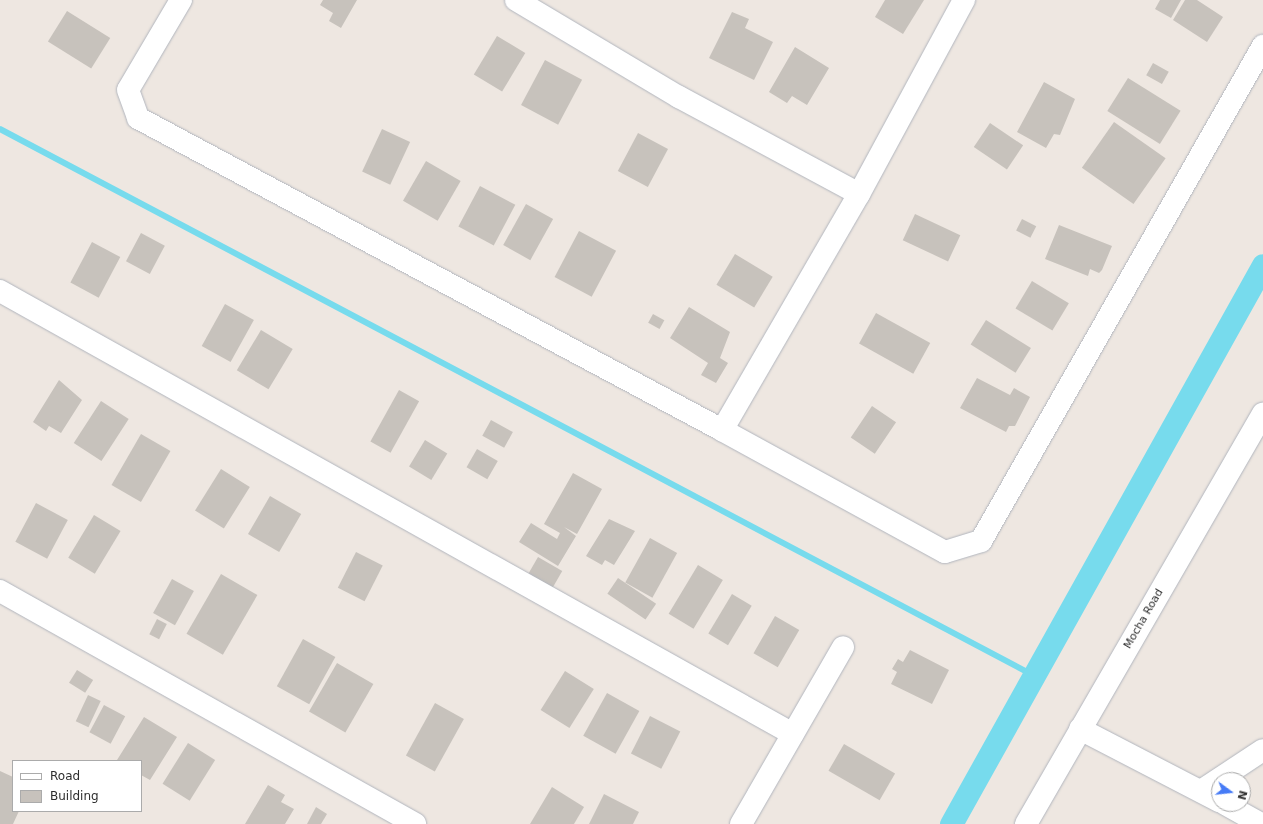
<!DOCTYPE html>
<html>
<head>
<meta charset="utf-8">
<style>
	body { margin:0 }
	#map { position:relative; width:1263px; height:824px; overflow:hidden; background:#eee7e1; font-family:"DejaVu Sans",sans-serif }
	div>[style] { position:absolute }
	.stream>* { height:6px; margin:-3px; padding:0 3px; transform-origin:3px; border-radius:3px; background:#77dbed }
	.canal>* { height:23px; margin:-11.5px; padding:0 11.5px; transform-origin:11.5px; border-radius:11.5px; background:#77dbed }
	.building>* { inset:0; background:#c7c2bc; transform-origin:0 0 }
	.roads { filter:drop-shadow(0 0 1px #b1b5bd) drop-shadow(0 0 1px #b1b5bd) }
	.minor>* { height:22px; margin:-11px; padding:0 11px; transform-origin:11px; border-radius:11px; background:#fff }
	span { translate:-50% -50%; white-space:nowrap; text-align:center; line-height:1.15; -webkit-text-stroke:3.5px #fff; paint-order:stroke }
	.street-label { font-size:11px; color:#2e2e2e }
	.legend { position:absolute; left:12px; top:760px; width:130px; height:52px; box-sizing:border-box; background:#fff; border:1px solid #ababab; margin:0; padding:5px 7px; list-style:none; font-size:12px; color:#2e2e2e }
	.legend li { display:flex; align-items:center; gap:8px; height:20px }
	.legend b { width:20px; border:1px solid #ababab }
	.north { position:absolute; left:1211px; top:772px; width:40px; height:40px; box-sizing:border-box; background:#fff; border:1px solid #ababab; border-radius:50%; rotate:105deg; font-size:11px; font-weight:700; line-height:16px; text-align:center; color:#2e2e2e }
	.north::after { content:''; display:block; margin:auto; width:14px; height:18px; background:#467bf6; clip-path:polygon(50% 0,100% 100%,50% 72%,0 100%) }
</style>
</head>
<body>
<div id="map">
	<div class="stream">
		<i style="left:0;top:129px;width:1168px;rotate:27.86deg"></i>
	</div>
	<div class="canal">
		<i style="left:951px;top:824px;width:640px;rotate:-60.83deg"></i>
	</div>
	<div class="building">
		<i style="clip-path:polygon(323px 0,357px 0,341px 28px,329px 21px,333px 13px,320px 5px)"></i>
		<i style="clip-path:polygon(885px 0,924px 0,903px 34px,875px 17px)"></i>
		<i style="clip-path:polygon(1160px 0,1181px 0,1171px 18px,1155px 9px)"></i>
		<i style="clip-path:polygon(1185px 0,1197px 0,1223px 17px,1207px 42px,1173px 20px)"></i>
		<i style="left:67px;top:11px;width:51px;height:36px;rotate:32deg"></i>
		<i style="clip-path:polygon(732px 12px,749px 19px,745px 28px,773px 42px,754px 80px,709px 58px)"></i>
		<i style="left:497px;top:36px;width:33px;height:45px;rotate:31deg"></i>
		<i style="clip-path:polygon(795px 47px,829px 68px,807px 105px,792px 96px,787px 103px,769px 92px)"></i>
		<i style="left:545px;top:60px;width:42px;height:51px;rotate:28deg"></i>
		<i style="left:1153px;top:63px;width:18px;height:14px;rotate:29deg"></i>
		<i style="left:1128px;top:78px;width:62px;height:39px;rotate:32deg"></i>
		<i style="clip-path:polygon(1044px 82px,1075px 99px,1060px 135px,1054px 134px,1046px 148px,1017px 132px)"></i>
		<i style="left:1114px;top:122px;width:63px;height:56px;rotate:35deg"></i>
		<i style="left:990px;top:123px;width:40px;height:29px;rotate:34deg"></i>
		<i style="left:382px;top:129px;width:31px;height:47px;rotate:25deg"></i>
		<i style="left:638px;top:133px;width:34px;height:43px;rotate:28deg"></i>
		<i style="left:426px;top:161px;width:40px;height:46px;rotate:30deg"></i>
		<i style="left:480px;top:186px;width:40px;height:46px;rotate:28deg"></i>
		<i style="left:526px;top:204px;width:31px;height:47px;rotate:29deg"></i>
		<i style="left:915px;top:214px;width:50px;height:29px;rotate:25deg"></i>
		<i style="left:1022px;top:219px;width:16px;height:13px;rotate:27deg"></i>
		<i style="clip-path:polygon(1059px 225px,1112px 246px,1102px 270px,1099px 273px,1090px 269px,1088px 276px,1045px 259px)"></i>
		<i style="left:579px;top:231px;width:42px;height:52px;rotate:28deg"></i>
		<i style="left:141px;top:233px;width:27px;height:32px;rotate:28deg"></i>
		<i style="left:92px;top:242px;width:32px;height:46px;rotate:28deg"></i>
		<i style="left:735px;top:254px;width:44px;height:36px;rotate:31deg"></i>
		<i style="left:1032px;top:281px;width:43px;height:32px;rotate:31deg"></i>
		<i style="left:225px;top:304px;width:33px;height:48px;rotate:29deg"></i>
		<i style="clip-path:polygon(689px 307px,730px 332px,720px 358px,728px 363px,716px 383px,701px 375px,708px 363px,670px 338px)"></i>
		<i style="left:876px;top:313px;width:62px;height:35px;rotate:29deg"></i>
		<i style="left:653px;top:314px;width:13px;height:10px;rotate:29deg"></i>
		<i style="left:986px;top:320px;width:53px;height:29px;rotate:32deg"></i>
		<i style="left:261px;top:330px;width:37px;height:47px;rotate:31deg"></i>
		<i style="clip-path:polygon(977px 378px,1010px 395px,1014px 388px,1030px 397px,1015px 426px,1009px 426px,1006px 432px,960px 408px)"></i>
		<i style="clip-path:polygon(59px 380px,82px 400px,61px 433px,49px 426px,46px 431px,33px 422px)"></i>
		<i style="left:399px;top:390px;width:23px;height:59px;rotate:29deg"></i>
		<i style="left:101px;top:401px;width:33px;height:50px;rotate:33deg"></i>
		<i style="left:872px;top:406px;width:29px;height:38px;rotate:34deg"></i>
		<i style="left:491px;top:420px;width:25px;height:18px;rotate:29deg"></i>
		<i style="left:141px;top:434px;width:34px;height:59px;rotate:30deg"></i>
		<i style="left:425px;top:440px;width:26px;height:31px;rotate:31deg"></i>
		<i style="left:477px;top:449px;width:24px;height:21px;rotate:30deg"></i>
		<i style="left:221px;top:469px;width:34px;height:49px;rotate:32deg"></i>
		<i style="clip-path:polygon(573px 473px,602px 489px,577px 534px,564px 527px,576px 536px,558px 566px,519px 542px,531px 523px,557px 539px,560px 533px,544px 524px)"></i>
		<i style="left:270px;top:496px;width:36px;height:44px;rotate:30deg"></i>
		<i style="left:36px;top:503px;width:36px;height:44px;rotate:28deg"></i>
		<i style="left:94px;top:515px;width:31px;height:50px;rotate:31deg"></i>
		<i style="clip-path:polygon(609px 519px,635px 531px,614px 565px,605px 560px,602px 565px,586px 556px)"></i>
		<i style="left:650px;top:538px;width:31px;height:51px;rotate:29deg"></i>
		<i style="left:356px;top:552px;width:30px;height:40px;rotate:27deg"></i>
		<i style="left:538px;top:557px;width:28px;height:19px;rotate:30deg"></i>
		<i style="left:698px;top:565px;width:29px;height:57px;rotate:31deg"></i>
		<i style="left:221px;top:574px;width:42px;height:69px;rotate:30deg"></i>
		<i style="left:618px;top:578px;width:46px;height:19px;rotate:34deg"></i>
		<i style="left:172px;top:579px;width:25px;height:39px;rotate:29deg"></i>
		<i style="left:732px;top:594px;width:23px;height:46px;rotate:31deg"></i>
		<i style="left:775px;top:616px;width:28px;height:43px;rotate:30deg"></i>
		<i style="left:157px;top:619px;width:11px;height:17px;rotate:27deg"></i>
		<i style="left:303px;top:639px;width:37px;height:54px;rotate:29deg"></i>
		<i style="clip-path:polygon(910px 650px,949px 670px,932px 704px,891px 684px,897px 672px,892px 669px,898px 659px,903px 662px)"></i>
		<i style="left:337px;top:663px;width:42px;height:56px;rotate:30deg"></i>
		<i style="left:77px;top:670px;width:19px;height:15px;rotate:32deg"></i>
		<i style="left:565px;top:671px;width:34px;height:46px;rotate:32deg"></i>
		<i style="left:607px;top:693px;width:37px;height:49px;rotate:29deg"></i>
		<i style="left:88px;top:695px;width:14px;height:29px;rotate:25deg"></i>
		<i style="left:435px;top:703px;width:33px;height:60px;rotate:29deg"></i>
		<i style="left:104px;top:705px;width:24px;height:31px;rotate:28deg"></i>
		<i style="left:650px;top:716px;width:34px;height:42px;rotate:27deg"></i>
		<i style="clip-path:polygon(144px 717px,177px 737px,150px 780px,141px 775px,141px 761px,117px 760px)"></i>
		<i style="left:188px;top:743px;width:32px;height:48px;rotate:32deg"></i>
		<i style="left:844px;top:744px;width:59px;height:31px;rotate:30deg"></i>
		<i style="clip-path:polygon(0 771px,13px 777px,13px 811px,19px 811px,13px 824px,0 824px)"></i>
		<i style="clip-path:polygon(268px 785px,285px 795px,281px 802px,294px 809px,285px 824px,245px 824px)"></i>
		<i style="clip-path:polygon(552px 787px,584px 807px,574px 824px,530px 824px)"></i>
		<i style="clip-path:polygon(604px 794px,639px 812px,633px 824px,589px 824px)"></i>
		<i style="clip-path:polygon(316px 807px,327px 814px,321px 824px,307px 824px)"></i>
	</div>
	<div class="roads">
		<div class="minor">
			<i style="left:181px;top:0;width:104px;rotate:120.5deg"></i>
			<i style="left:128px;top:90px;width:30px;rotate:70deg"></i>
			<i style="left:138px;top:118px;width:662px;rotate:28.11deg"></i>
			<i style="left:516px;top:0;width:190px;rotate:30.8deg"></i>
			<i style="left:679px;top:97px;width:204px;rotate:28.3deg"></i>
			<i style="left:964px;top:0;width:221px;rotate:118.4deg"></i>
			<i style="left:859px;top:194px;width:273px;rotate:120.1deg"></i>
			<i style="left:722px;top:430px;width:254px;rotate:28.7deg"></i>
			<i style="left:945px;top:552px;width:38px;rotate:-17deg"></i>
			<i style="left:981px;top:541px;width:570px;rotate:-60.33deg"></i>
			<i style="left:0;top:291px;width:908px;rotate:29.19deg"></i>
			<i style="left:0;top:591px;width:476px;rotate:29.3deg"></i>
			<i style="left:1080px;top:729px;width:157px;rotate:27.4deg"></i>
			<i style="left:1201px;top:791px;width:74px;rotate:-33.5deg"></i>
			<i style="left:1225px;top:804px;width:41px;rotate:29.1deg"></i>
			<i style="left:741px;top:824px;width:204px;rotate:-60deg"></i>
			<i style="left:1026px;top:824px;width:474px;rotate:-60deg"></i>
		</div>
	</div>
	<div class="street-label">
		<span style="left:1144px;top:619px;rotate:-60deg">Mocha Road</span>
	</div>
	<ul class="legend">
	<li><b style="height:5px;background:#fff"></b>Road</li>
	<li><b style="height:11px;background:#c7c2bc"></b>Building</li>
	</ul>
	<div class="north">N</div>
</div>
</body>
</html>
